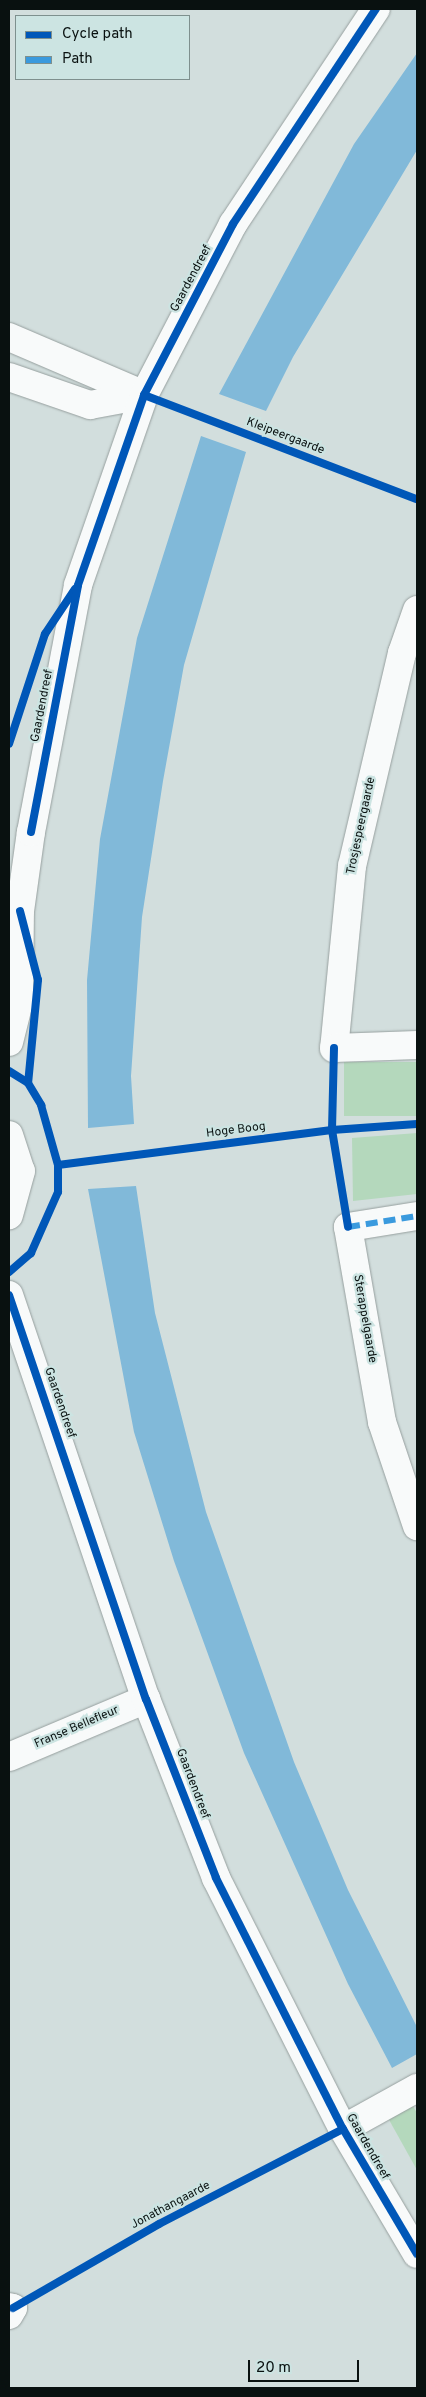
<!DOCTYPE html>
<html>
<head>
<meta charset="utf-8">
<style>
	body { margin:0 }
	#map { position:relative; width:426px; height:2397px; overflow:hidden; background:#d2dedd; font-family:Overpass,sans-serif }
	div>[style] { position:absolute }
	.green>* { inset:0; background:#b4d8bc; transform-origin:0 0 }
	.water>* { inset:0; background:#81b9d9 }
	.roads { filter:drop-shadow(0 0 1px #969f9e) drop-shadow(0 0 1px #969f9e) }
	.street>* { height:28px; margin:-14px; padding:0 14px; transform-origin:14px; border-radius:14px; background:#f8fafa }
	.secondary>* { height:28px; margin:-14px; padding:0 14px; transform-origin:14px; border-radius:14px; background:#f8fafa }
	.quiet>* { height:6px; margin-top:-3px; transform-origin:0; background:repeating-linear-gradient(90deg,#3a9ade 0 12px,transparent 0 18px) }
	.cycleway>* { height:8px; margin:-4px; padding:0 4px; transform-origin:4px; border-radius:4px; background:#0057b8 }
	span { translate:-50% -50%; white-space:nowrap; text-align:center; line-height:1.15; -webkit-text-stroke:4.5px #cce4e2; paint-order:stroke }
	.street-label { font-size:12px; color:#091110 }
	.frame { position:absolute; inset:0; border:10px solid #091110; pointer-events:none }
	.legend { position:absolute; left:15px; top:15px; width:175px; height:65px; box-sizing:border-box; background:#cce4e2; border:1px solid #7e908e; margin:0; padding:6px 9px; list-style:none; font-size:15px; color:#091110 }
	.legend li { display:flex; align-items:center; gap:10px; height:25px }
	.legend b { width:25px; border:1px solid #7e908e }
	.scale { position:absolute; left:248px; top:2360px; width:111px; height:22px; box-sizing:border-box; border:2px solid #091110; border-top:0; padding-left:6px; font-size:15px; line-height:18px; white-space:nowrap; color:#091110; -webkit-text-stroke:4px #cce4e2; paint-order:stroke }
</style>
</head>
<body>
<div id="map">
	<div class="green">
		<i style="left:417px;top:1062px;width:54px;height:73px;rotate:90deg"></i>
		<i style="clip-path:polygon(417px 1133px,417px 1194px,353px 1201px,352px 1138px)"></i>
		<i style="clip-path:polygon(410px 2101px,417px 2113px,417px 2170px,388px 2118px)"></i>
	</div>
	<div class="water">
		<i style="clip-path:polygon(417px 53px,417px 150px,293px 357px,266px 411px,219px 394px,354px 144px)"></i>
		<i style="clip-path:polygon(201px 436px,246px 452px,184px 665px,163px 781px,142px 917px,131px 1076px,134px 1124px,88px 1128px,87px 980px,100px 839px,137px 638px)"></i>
		<i style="clip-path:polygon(136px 1186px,155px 1313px,206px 1512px,294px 1762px,348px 1890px,417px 2027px,417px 2054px,392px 2068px,348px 1984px,244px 1753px,174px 1561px,134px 1432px,88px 1189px)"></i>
	</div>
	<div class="roads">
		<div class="street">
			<i style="left:9px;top:337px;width:147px;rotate:23.2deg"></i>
			<i style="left:9px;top:377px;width:86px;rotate:19.1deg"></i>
			<i style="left:90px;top:405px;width:55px;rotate:-10.5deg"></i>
			<i style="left:417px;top:610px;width:46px;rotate:109.2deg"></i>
			<i style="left:402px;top:653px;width:219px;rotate:103.2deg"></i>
			<i style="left:352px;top:866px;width:183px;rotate:95.6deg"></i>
			<i style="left:334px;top:1048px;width:83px;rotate:-2.1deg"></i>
			<i style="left:9px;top:1042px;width:41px;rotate:-76deg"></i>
			<i style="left:19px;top:1002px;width:91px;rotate:-89.4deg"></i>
			<i style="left:20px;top:911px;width:80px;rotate:-82.1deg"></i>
			<i style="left:31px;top:832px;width:251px;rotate:-79.2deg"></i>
			<i style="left:78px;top:585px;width:201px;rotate:-70.8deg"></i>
			<i style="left:144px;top:395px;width:193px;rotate:-62.5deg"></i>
			<i style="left:233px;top:224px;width:258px;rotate:-56.4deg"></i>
			<i style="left:417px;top:1216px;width:70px;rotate:170.9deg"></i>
			<i style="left:348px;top:1227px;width:198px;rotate:80.1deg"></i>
			<i style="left:382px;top:1422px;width:110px;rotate:71.4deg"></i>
			<i style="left:9px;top:1757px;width:149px;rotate:-22.9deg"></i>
			<i style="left:343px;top:2129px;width:85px;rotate:-29deg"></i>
			<i style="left:9px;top:2307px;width:4px;rotate:14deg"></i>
			<i style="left:13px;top:2308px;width:8px;rotate:120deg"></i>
		</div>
		<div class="secondary">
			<i style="left:9px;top:1135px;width:38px;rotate:72deg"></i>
			<i style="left:21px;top:1171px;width:46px;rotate:105.3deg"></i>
			<i style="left:9px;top:1295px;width:427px;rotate:71.3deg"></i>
			<i style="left:146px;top:1699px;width:192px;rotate:68.6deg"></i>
			<i style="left:216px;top:1878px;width:281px;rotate:63.2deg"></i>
			<i style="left:343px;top:2129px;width:145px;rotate:59.4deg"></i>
		</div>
	</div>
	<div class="quiet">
		<i style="left:348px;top:1227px;width:70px;rotate:-9.1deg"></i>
	</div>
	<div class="cycleway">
		<i style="left:144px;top:395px;width:292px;rotate:20.9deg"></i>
		<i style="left:9px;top:744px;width:116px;rotate:-71.9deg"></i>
		<i style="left:45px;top:634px;width:54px;rotate:-56.3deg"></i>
		<i style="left:31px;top:832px;width:251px;rotate:-79.2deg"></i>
		<i style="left:78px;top:585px;width:201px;rotate:-70.8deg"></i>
		<i style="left:144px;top:395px;width:193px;rotate:-62.5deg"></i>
		<i style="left:233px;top:224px;width:258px;rotate:-56.4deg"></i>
		<i style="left:20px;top:911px;width:71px;rotate:75.4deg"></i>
		<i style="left:38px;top:980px;width:103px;rotate:95.5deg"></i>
		<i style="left:334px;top:1048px;width:82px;rotate:91.4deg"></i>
		<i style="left:332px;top:1130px;width:98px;rotate:80.6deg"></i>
		<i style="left:9px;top:1071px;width:22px;rotate:32deg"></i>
		<i style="left:28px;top:1083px;width:26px;rotate:59deg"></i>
		<i style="left:41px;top:1105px;width:62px;rotate:74.2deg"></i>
		<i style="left:58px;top:1165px;width:27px;rotate:90deg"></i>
		<i style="left:58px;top:1192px;width:67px;rotate:113.9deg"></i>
		<i style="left:31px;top:1253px;width:29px;rotate:139deg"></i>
		<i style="left:58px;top:1165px;width:276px;rotate:-7.3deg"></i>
		<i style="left:332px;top:1130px;width:85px;rotate:-4deg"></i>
		<i style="left:9px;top:1295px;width:427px;rotate:71.3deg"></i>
		<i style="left:146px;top:1699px;width:192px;rotate:68.6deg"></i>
		<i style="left:216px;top:1878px;width:281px;rotate:63.2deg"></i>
		<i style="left:343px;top:2129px;width:145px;rotate:59.4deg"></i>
		<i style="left:13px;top:2308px;width:168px;rotate:-29.9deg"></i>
		<i style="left:159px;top:2224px;width:207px;rotate:-27.3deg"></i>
	</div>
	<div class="street-label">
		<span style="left:192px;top:279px;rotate:-62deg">Gaardendreef</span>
		<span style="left:285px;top:437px;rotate:21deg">Kleipeergaarde</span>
		<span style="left:43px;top:706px;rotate:-79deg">Gaardendreef</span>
		<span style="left:362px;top:826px;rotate:-78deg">Trosjespeergaarde</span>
		<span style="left:236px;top:1131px;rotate:-7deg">Hoge Boog</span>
		<span style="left:364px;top:1319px;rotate:80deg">Sterappelgaarde</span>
		<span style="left:59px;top:1403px;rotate:71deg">Gaardendreef</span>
		<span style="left:77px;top:1728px;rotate:-23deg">Franse Bellefleur</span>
		<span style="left:192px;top:1784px;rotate:69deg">Gaardendreef</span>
		<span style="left:367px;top:2147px;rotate:60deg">Gaardendreef</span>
		<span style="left:171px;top:2206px;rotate:-28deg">Jonathangaarde</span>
	</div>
	<div class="frame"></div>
	<ul class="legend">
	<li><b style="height:6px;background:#0057b8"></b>Cycle path</li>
	<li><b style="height:6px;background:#3a9ade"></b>Path</li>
	</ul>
	<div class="scale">20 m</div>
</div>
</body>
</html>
